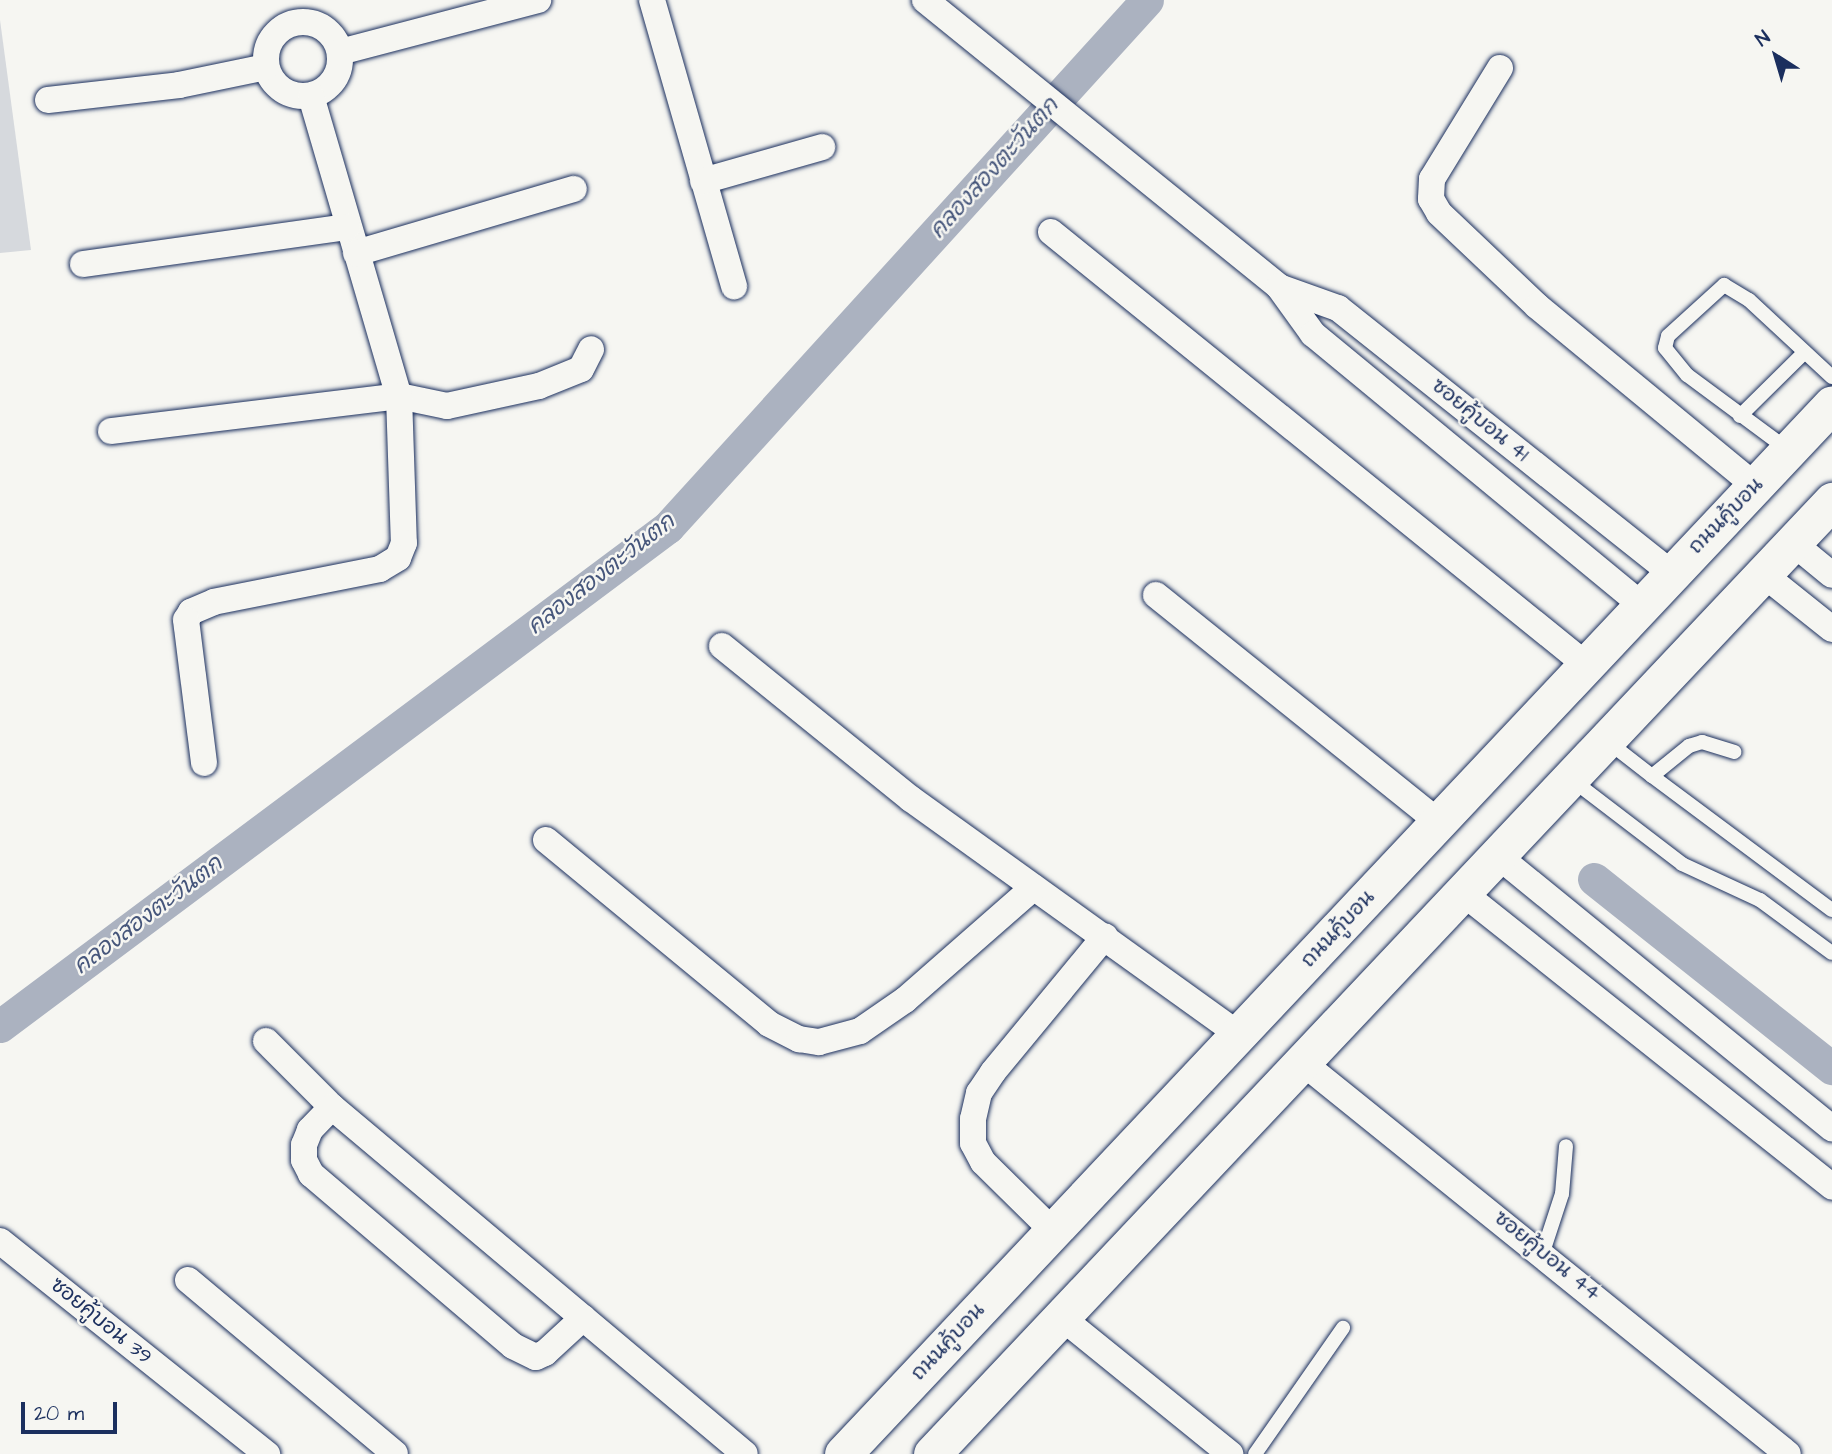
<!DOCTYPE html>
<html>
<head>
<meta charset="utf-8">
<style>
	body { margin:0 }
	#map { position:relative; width:1832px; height:1454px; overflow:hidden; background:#f6f6f2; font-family:"Architects Daughter","Playpen Sans Thai",sans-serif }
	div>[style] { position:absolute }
	.green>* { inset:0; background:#d6d9dd }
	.canal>* { height:33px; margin:-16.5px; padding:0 16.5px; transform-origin:16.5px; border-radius:16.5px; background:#abb2c0 }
	.roads { filter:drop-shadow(0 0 2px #1b2f5e) drop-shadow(0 0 2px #1b2f5e) }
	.lane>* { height:14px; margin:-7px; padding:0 7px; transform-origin:7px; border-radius:7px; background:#f6f6f2 }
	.street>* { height:26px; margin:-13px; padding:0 13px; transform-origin:13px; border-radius:13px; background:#f6f6f2 }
	.street>.ring { margin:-13px; padding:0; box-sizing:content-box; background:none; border:26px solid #f6f6f2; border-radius:50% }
	.secondary>* { height:37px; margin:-18.5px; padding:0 18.5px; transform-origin:18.5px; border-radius:18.5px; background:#f6f6f2 }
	span { translate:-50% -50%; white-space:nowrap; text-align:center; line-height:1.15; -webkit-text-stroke:5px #f6f6f2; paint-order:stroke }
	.street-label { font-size:21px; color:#1b2f5e }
	.water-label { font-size:23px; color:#46567b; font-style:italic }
	.north { position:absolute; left:1741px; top:21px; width:70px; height:70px; -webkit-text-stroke:5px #f6f6f2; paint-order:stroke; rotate:323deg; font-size:19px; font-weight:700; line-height:28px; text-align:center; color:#1b2f5e }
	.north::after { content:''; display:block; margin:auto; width:24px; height:32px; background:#1b2f5e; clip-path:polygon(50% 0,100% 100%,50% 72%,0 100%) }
	.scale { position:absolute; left:21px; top:1402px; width:96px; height:32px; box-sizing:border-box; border:4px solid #1b2f5e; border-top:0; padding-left:9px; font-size:21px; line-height:24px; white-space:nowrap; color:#1b2f5e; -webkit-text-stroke:5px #f6f6f2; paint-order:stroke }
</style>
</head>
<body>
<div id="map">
	<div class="green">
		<i style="clip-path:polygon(0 20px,31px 250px,0 253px)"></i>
	</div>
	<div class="canal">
		<i style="left:1594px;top:879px;width:304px;rotate:38.5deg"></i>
		<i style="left:0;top:1026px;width:834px;rotate:-36.76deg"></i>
		<i style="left:668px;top:527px;width:712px;rotate:-47.73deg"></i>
	</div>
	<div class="roads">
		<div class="lane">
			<i style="left:1740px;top:416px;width:91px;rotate:-44.6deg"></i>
			<i style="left:1787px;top:449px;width:124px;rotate:-143.5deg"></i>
			<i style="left:1687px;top:375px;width:35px;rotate:-129deg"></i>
			<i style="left:1665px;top:348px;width:12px;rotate:-76deg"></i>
			<i style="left:1668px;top:336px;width:76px;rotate:-42.3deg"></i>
			<i style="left:1724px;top:285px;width:29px;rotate:31deg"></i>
			<i style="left:1749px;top:300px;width:113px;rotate:42.9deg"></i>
			<i style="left:1607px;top:741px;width:57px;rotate:37.9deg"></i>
			<i style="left:1652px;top:776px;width:48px;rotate:-39deg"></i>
			<i style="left:1689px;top:746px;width:14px;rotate:-17deg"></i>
			<i style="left:1702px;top:742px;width:34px;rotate:17deg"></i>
			<i style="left:1652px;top:776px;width:224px;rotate:36.7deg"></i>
			<i style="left:1571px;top:779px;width:140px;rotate:37.4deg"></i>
			<i style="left:1682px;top:864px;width:86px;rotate:24.8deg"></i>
			<i style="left:1760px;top:900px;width:89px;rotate:36.4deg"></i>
			<i style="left:1543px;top:1252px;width:61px;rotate:-71.9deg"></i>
			<i style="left:1562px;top:1194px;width:48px;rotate:-85.2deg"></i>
			<i style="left:1255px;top:1454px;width:154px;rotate:-55.1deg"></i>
		</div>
		<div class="street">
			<i style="left:652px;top:0;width:298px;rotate:74deg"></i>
			<i style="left:925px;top:0;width:456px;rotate:39deg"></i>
			<i style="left:1279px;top:287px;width:58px;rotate:54.1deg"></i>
			<i style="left:1313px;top:334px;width:425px;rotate:39.5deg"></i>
			<i class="ring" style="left:266px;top:22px;width:48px;height:48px"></i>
			<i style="left:340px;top:52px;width:205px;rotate:-14.7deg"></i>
			<i style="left:1500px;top:68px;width:130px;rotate:121.5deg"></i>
			<i style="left:1432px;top:179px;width:20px;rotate:93deg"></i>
			<i style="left:1431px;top:199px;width:16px;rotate:60deg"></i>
			<i style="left:1439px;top:213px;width:135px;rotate:43.5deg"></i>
			<i style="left:1537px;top:306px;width:283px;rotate:39.5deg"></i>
			<i style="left:311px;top:96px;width:313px;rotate:73.7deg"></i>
			<i style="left:399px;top:396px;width:49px;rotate:11.8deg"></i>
			<i style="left:447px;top:406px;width:94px;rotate:-12.3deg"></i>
			<i style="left:539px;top:386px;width:45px;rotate:-22deg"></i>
			<i style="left:581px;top:369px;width:22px;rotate:-63deg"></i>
			<i style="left:48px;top:100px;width:132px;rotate:-6.5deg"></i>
			<i style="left:179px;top:85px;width:89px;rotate:-11.7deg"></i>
			<i style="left:703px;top:181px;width:124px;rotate:-15.9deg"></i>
			<i style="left:1051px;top:232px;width:687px;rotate:38.97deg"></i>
			<i style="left:356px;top:253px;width:227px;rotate:-16.4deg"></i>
			<i style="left:83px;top:264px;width:267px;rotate:-8deg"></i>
			<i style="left:1279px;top:287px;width:63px;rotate:19.6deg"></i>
			<i style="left:1338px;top:308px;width:424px;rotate:38.5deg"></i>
			<i style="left:111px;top:431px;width:290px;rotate:-6.9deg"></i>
			<i style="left:399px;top:396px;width:147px;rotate:88.1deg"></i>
			<i style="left:404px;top:543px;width:16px;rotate:112deg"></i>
			<i style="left:398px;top:558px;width:21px;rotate:149deg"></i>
			<i style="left:380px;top:569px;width:169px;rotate:168.8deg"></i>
			<i style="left:214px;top:602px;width:25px;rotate:157deg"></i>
			<i style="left:191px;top:612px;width:9px;rotate:122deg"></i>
			<i style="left:186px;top:620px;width:144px;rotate:82.8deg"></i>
			<i style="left:1793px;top:543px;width:50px;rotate:39.4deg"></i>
			<i style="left:1763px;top:574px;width:88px;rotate:38.6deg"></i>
			<i style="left:1156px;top:595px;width:362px;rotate:38.8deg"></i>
			<i style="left:722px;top:646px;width:243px;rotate:39deg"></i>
			<i style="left:911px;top:799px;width:403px;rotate:35.7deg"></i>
			<i style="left:546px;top:840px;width:289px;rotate:39.5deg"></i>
			<i style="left:769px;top:1024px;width:34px;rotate:27deg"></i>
			<i style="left:799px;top:1039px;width:20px;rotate:9deg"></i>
			<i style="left:819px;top:1042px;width:42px;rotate:-15deg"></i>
			<i style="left:860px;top:1031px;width:55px;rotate:-34.6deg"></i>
			<i style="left:905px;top:1000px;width:171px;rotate:-41.2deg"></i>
			<i style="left:1498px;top:856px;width:431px;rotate:39.2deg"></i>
			<i style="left:1463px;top:893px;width:472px;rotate:38.5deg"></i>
			<i style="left:266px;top:1041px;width:93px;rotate:45deg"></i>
			<i style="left:332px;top:1107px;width:539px;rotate:40.04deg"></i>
			<i style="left:1302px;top:1062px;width:624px;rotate:38.89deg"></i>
			<i style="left:332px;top:1107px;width:32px;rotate:134deg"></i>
			<i style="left:310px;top:1130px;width:16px;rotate:112deg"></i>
			<i style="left:304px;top:1145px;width:15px;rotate:90deg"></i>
			<i style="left:304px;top:1160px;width:16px;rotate:63deg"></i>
			<i style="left:311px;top:1174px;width:265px;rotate:40.4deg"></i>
			<i style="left:513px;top:1346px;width:25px;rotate:26deg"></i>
			<i style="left:536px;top:1357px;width:10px;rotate:-24deg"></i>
			<i style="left:545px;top:1353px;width:52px;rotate:-42.6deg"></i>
			<i style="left:1053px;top:1231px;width:98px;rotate:-135.4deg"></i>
			<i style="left:983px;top:1162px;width:21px;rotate:-118deg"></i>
			<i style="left:973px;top:1143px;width:24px;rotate:-90deg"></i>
			<i style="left:973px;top:1119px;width:27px;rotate:-77deg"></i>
			<i style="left:979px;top:1093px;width:25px;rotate:-56deg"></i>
			<i style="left:993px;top:1072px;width:176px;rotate:-50.5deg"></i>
			<i style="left:0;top:1241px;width:342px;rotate:38.6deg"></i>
			<i style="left:188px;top:1280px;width:270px;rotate:40deg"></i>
			<i style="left:1061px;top:1317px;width:218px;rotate:39deg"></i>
		</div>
		<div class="secondary">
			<i style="left:843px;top:1454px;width:1442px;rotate:-46.71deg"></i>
			<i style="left:932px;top:1454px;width:1311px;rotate:-46.64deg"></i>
		</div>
	</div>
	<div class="street-label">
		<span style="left:1480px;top:420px;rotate:39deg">ซอยคู้บอน 41</span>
		<span style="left:1726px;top:516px;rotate:-46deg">ถนนคู้บอน</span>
		<span style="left:1338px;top:929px;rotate:-47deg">ถนนคู้บอน</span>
		<span style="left:1547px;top:1256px;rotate:39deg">ซอยคู้บอน 44</span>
		<span style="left:101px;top:1321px;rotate:39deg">ซอยคู้บอน 39</span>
		<span style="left:948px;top:1342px;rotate:-47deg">ถนนคู้บอน</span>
	</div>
	<div class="water-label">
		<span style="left:994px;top:168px;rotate:-48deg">คลองสองตะวันตก</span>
		<span style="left:601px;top:574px;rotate:-38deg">คลองสองตะวันตก</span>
		<span style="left:148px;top:915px;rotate:-37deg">คลองสองตะวันตก</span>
	</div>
	<div class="north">N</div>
	<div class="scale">20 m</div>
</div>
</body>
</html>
